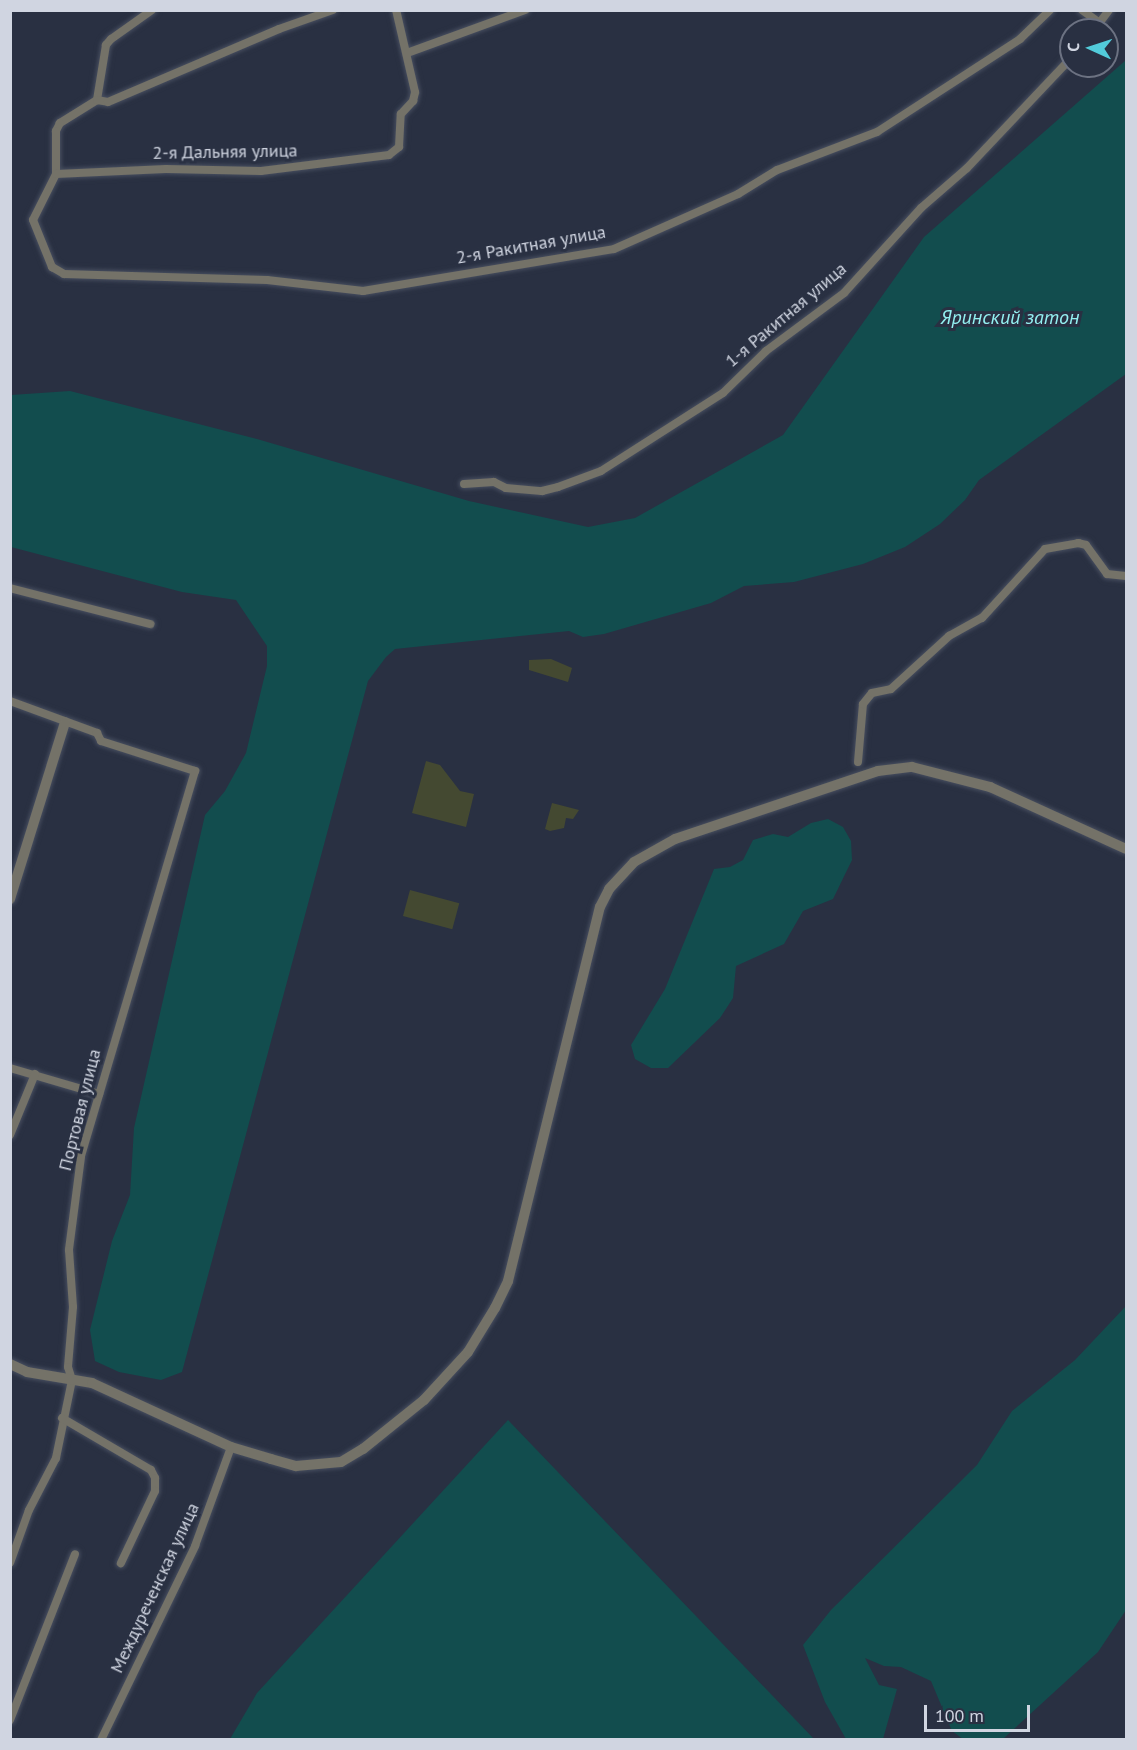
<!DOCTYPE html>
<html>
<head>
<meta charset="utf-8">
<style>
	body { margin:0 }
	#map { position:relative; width:1137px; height:1750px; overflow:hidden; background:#293042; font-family:"PT Sans",sans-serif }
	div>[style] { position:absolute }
	.green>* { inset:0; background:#444931; transform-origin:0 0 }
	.water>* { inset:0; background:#124d4e }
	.roads { filter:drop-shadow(0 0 2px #474e5f) drop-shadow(0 0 2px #474e5f) }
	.minor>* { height:8px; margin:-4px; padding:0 4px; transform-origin:4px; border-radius:4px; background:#747268 }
	.tertiary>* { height:10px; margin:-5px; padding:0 5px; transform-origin:5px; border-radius:5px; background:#747268 }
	span { translate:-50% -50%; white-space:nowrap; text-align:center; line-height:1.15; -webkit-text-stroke:6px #293042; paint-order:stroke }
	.street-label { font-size:18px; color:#d0d5e1 }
	.water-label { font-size:20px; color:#93f0f1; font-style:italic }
	.frame { position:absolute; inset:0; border:12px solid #d0d5e1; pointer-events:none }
	.north { position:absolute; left:1059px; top:18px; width:60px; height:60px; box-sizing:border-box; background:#293042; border:2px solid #6c7282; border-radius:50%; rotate:273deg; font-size:16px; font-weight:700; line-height:24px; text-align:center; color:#d0d5e1 }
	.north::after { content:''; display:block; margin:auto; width:21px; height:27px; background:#52cbda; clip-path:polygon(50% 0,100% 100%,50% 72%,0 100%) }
	.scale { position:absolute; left:924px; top:1705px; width:106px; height:27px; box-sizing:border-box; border:3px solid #d0d5e1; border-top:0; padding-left:8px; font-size:18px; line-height:21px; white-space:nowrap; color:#d0d5e1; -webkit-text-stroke:4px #293042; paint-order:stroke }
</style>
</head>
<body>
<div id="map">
	<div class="green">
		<i style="clip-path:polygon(551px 659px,572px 668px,568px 682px,529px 670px,529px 660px)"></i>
		<i style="clip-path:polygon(426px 761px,440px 765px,460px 791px,474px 794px,466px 827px,412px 813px)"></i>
		<i style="clip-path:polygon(552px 803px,579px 810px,573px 819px,566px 818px,564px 828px,550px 831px,545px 829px)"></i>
		<i style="left:410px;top:890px;width:51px;height:27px;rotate:15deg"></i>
	</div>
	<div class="water">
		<i style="clip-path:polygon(1126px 60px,1126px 374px,979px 480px,965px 500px,940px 524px,905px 547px,863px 564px,794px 582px,744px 586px,711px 603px,604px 634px,583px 637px,569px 631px,395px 649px,386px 657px,368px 681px,182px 1372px,161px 1380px,119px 1372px,95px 1361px,90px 1330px,112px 1241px,130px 1195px,134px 1128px,205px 815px,225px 791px,246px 753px,267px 666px,267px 646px,236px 600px,182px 592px,11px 547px,11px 395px,70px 391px,257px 439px,469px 501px,588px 527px,635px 518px,783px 435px,924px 237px)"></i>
		<i style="clip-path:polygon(828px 819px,843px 827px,851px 841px,852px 860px,833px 899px,803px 911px,784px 944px,736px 966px,733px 998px,720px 1018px,668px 1068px,651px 1068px,635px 1059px,631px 1045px,665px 989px,714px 869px,730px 867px,743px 860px,753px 840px,773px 834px,788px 837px,811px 823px)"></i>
		<i style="clip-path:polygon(1126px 1306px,1126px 1610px,1098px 1652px,1003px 1739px,963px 1739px,952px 1731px,931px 1681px,901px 1667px,884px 1666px,865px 1658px,879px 1685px,897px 1689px,883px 1739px,846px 1739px,825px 1702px,803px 1645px,831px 1610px,977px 1465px,1012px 1411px,1075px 1360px)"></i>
		<i style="clip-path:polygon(508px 1420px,814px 1739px,230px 1739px,257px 1693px)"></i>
	</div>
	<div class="roads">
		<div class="minor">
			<i style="left:152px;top:10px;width:50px;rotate:144.7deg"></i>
			<i style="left:111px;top:39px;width:8px;rotate:130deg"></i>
			<i style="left:106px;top:45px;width:56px;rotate:99.3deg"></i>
			<i style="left:97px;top:100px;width:44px;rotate:148.1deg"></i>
			<i style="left:60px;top:123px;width:9px;rotate:117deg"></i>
			<i style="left:56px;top:131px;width:43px;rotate:90deg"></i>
			<i style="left:56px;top:174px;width:51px;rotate:116.6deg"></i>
			<i style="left:33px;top:220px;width:51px;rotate:68deg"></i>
			<i style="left:52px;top:267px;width:14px;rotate:30deg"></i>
			<i style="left:64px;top:274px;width:203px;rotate:1.7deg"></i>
			<i style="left:267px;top:280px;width:97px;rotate:6.5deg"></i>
			<i style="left:363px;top:291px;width:254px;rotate:-9.5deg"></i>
			<i style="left:614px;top:249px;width:136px;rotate:-23.9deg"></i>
			<i style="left:738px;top:194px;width:46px;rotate:-31.6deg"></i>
			<i style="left:777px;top:170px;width:107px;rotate:-20.8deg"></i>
			<i style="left:877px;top:132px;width:171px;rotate:-33deg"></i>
			<i style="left:1020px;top:39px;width:42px;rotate:-44deg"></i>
			<i style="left:1082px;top:10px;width:22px;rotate:36deg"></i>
			<i style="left:1094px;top:30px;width:25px;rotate:-53deg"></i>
			<i style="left:407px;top:53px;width:126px;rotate:-20deg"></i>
			<i style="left:97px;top:100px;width:11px;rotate:10deg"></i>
			<i style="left:108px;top:102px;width:186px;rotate:-23.1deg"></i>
			<i style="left:279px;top:29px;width:57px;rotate:-19.4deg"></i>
			<i style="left:56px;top:174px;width:110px;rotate:-2.6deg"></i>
			<i style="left:166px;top:169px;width:95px;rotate:1.2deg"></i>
			<i style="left:261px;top:171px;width:129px;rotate:-7.1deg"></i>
			<i style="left:389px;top:155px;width:13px;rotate:-39deg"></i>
			<i style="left:399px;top:147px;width:33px;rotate:-87deg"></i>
			<i style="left:401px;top:114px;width:18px;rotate:-47deg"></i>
			<i style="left:413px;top:101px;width:9px;rotate:-77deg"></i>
			<i style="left:415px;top:92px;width:84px;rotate:-103deg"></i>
			<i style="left:464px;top:484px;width:30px;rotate:-4deg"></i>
			<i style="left:494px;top:482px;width:13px;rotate:27deg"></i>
			<i style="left:506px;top:488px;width:36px;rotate:5deg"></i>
			<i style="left:542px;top:491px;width:16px;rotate:-14deg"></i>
			<i style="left:558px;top:487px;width:46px;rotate:-20.4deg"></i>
			<i style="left:601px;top:471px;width:145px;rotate:-32.6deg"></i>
			<i style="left:723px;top:393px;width:60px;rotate:-44.3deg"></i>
			<i style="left:766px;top:351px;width:97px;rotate:-36.6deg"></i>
			<i style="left:844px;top:293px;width:115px;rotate:-47.8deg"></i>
			<i style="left:921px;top:208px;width:61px;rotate:-41deg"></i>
			<i style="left:967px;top:168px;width:151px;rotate:-46.6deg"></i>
			<i style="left:10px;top:588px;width:145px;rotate:14.4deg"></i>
			<i style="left:10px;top:701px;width:93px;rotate:20.2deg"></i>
			<i style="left:97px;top:733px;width:9px;rotate:63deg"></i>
			<i style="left:101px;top:741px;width:99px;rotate:17.7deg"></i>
			<i style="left:195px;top:771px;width:402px;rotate:106.5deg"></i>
			<i style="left:81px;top:1157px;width:94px;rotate:97.4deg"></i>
			<i style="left:69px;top:1250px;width:57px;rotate:86deg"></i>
			<i style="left:73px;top:1307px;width:60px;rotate:94.8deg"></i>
			<i style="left:68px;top:1367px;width:14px;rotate:73deg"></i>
			<i style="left:72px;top:1380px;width:80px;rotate:101.6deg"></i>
			<i style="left:56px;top:1458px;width:59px;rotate:117.4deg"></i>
			<i style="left:29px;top:1510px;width:56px;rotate:109.7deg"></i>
			<i style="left:858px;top:762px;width:58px;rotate:-85.1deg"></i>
			<i style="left:863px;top:704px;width:14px;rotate:-51deg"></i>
			<i style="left:872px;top:693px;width:19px;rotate:-12deg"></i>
			<i style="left:891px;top:689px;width:79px;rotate:-42.4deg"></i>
			<i style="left:949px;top:636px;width:38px;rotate:-29deg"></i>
			<i style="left:982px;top:618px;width:93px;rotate:-47.6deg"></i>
			<i style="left:1045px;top:549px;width:34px;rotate:-10deg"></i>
			<i style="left:1078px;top:543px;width:8px;rotate:14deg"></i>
			<i style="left:1086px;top:545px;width:36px;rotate:54deg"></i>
			<i style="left:1107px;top:574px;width:19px;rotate:6deg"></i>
			<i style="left:10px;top:1068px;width:93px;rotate:16.3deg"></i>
			<i style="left:10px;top:1135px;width:66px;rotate:-67.7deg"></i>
			<i style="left:62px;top:1418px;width:103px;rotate:30.3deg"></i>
			<i style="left:151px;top:1470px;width:9px;rotate:63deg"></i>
			<i style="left:155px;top:1478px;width:13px;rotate:90deg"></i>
			<i style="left:155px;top:1491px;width:80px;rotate:115.3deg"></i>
			<i style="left:10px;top:1720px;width:178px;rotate:-68.6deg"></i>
			<i style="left:101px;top:1740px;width:216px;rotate:-64.1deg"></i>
			<i style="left:195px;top:1546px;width:105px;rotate:-70deg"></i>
		</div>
		<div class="tertiary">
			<i style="left:10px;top:899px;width:185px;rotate:-72.7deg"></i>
			<i style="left:10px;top:1364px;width:19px;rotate:25deg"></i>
			<i style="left:27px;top:1372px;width:66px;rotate:9.6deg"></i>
			<i style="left:92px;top:1383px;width:153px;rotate:24.7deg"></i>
			<i style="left:231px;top:1447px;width:42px;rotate:16.7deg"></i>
			<i style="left:271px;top:1459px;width:26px;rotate:16deg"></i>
			<i style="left:296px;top:1466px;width:45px;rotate:-5.1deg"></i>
			<i style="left:341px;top:1462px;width:26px;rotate:-31deg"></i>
			<i style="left:363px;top:1449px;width:78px;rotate:-38.8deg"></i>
			<i style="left:424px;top:1400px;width:65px;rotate:-47.5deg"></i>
			<i style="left:468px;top:1352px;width:52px;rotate:-58.5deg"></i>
			<i style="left:495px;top:1308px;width:30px;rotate:-64deg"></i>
			<i style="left:508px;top:1281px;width:385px;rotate:-76.2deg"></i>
			<i style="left:600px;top:907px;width:20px;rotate:-63deg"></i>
			<i style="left:609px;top:889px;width:37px;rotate:-47deg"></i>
			<i style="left:634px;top:862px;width:47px;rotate:-29.3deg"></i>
			<i style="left:675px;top:839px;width:214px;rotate:-18.5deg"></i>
			<i style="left:878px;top:771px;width:34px;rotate:-7deg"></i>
			<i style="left:912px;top:767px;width:81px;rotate:14.4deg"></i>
			<i style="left:990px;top:787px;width:149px;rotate:24.5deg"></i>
		</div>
	</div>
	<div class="street-label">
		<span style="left:225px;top:152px;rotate:-1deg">2-я Дальняя улица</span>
		<span style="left:531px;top:245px;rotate:-10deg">2-я Ракитная улица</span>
		<span style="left:786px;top:315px;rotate:-40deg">1-я Ракитная улица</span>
		<span style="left:80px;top:1110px;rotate:-76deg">Портовая улица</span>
		<span style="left:155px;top:1588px;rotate:-65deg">Междуреченская улица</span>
	</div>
	<div class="water-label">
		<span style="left:1010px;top:317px">Яринский затон</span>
	</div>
	<div class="frame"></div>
	<div class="north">С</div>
	<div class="scale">100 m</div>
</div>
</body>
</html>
